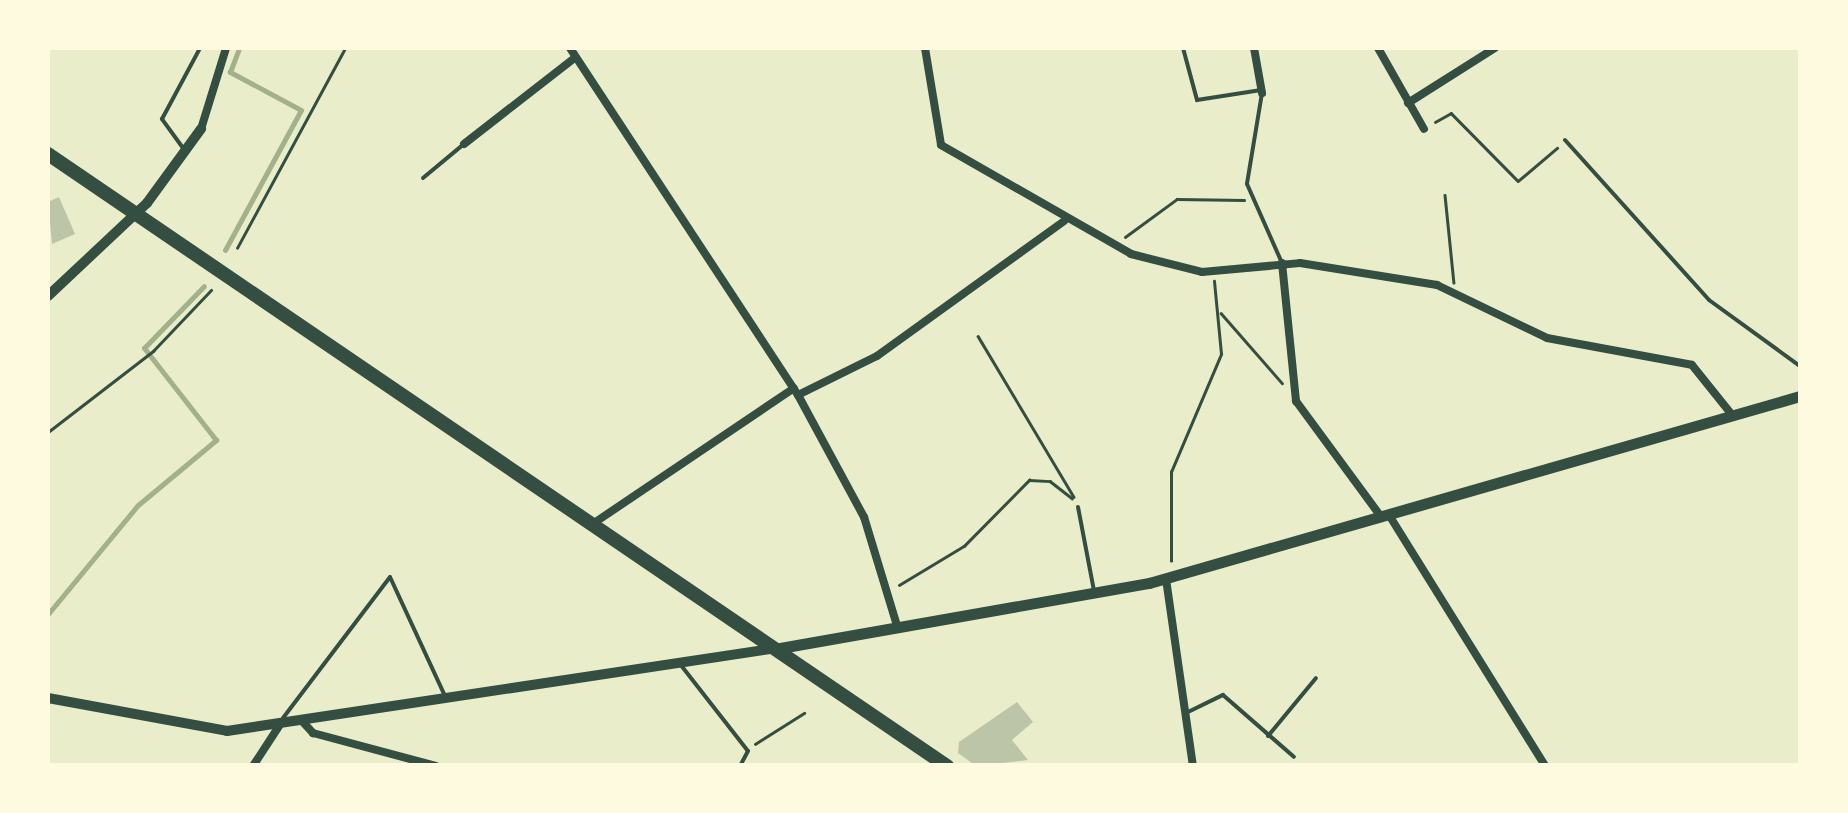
<!DOCTYPE html>
<html>
<head>
<meta charset="utf-8">
<style>
	body { margin:0 }
	#map { position:relative; width:1848px; height:813px; overflow:hidden; background:#e9edc9; font-family:Ubuntu,sans-serif }
	div>[style] { position:absolute }
	.stream>* { height:5px; margin:-2.5px; padding:0 2.5px; transform-origin:2.5px; border-radius:2.5px; background:#a3b18a }
	.building>* { inset:0; background:#bcc5a7 }
	.path>* { height:2.5px; margin:-1.25px; padding:0 1.25px; transform-origin:1.25px; border-radius:1.25px; background:#344e41 }
	.service>* { height:4px; margin:-2px; padding:0 2px; transform-origin:2px; border-radius:2px; background:#344e41 }
	.minor>* { height:8px; margin:-4px; padding:0 4px; transform-origin:4px; border-radius:4px; background:#344e41 }
	.tertiary>* { height:10px; margin:-5px; padding:0 5px; transform-origin:5px; border-radius:5px; background:#344e41 }
	.secondary>* { height:11px; margin:-5.5px; padding:0 5.5px; transform-origin:5.5px; border-radius:5.5px; background:#344e41 }
	.trunk>* { height:14px; margin:-7px; padding:0 7px; transform-origin:7px; border-radius:7px; background:#344e41 }
	span { translate:-50% -50%; white-space:nowrap; text-align:center; line-height:1.15; -webkit-text-stroke:8px #fefae0; paint-order:stroke }
	.frame { position:absolute; inset:0; border:50px solid #fefae0; pointer-events:none }
</style>
</head>
<body>
<div id="map">
	<div class="stream">
		<i style="left:225px;top:250px;width:159px;rotate:-61.5deg"></i>
		<i style="left:301px;top:110px;width:81px;rotate:-151.8deg"></i>
		<i style="left:230px;top:72px;width:26px;rotate:-69deg"></i>
		<i style="left:48px;top:614px;width:141px;rotate:-50.5deg"></i>
		<i style="left:138px;top:505px;width:102px;rotate:-39.8deg"></i>
		<i style="left:216px;top:440px;width:117px;rotate:-128deg"></i>
		<i style="left:144px;top:348px;width:86px;rotate:-45.9deg"></i>
	</div>
	<div class="building">
		<i style="clip-path:polygon(59px 197px,75px 234px,52px 244px,48px 202px)"></i>
		<i style="clip-path:polygon(1017px 702px,1033px 722px,1012px 740px,1028px 760px,976px 766px,958px 753px,959px 742px)"></i>
	</div>
	<div class="path">
		<i style="left:1435px;top:122px;width:18px;rotate:-29deg"></i>
		<i style="left:1451px;top:113px;width:95px;rotate:45.4deg"></i>
		<i style="left:1518px;top:181px;width:51px;rotate:-40.2deg"></i>
		<i style="left:1445px;top:195px;width:88px;rotate:84.2deg"></i>
		<i style="left:1125px;top:237px;width:64px;rotate:-36.2deg"></i>
		<i style="left:1177px;top:199px;width:67px;rotate:0.9deg"></i>
		<i style="left:237px;top:248px;width:227px;rotate:-61.6deg"></i>
		<i style="left:1221px;top:313px;width:93px;rotate:48.9deg"></i>
		<i style="left:978px;top:336px;width:187px;rotate:59.2deg"></i>
		<i style="left:48px;top:432px;width:133px;rotate:-37.6deg"></i>
		<i style="left:153px;top:351px;width:84px;rotate:-46.4deg"></i>
		<i style="left:1171px;top:561px;width:89px;rotate:-90deg"></i>
		<i style="left:1171px;top:472px;width:128px;rotate:-67deg"></i>
		<i style="left:1221px;top:354px;width:73px;rotate:-95.5deg"></i>
		<i style="left:899px;top:585px;width:76px;rotate:-31deg"></i>
		<i style="left:964px;top:546px;width:93px;rotate:-45.4deg"></i>
		<i style="left:1029px;top:480px;width:21px;rotate:3deg"></i>
		<i style="left:1050px;top:481px;width:28px;rotate:38deg"></i>
		<i style="left:755px;top:744px;width:58px;rotate:-32.3deg"></i>
	</div>
	<div class="service">
		<i style="left:1183px;top:48px;width:54px;rotate:74.9deg"></i>
		<i style="left:1197px;top:100px;width:65px;rotate:-8.9deg"></i>
		<i style="left:1262px;top:93px;width:92px;rotate:99.4deg"></i>
		<i style="left:1247px;top:184px;width:86px;rotate:66.1deg"></i>
		<i style="left:1565px;top:140px;width:215px;rotate:48deg"></i>
		<i style="left:1709px;top:300px;width:112px;rotate:36deg"></i>
		<i style="left:183px;top:148px;width:36px;rotate:-126deg"></i>
		<i style="left:162px;top:119px;width:81px;rotate:-61.8deg"></i>
		<i style="left:423px;top:178px;width:53px;rotate:-39.7deg"></i>
		<i style="left:1078px;top:507px;width:86px;rotate:79.2deg"></i>
		<i style="left:680px;top:664px;width:110px;rotate:52deg"></i>
		<i style="left:748px;top:751px;width:17px;rotate:118deg"></i>
		<i style="left:1188px;top:712px;width:39px;rotate:-26deg"></i>
		<i style="left:1223px;top:695px;width:94px;rotate:41.1deg"></i>
		<i style="left:283px;top:718px;width:177px;rotate:-52.8deg"></i>
		<i style="left:390px;top:577px;width:131px;rotate:65.2deg"></i>
		<i style="left:1268px;top:736px;width:75px;rotate:-50.4deg"></i>
	</div>
	<div class="minor">
		<i style="left:570px;top:48px;width:415px;rotate:56.7deg"></i>
		<i style="left:798px;top:395px;width:139px;rotate:61.6deg"></i>
		<i style="left:864px;top:517px;width:117px;rotate:73.1deg"></i>
		<i style="left:925px;top:48px;width:98px;rotate:80.6deg"></i>
		<i style="left:941px;top:145px;width:219px;rotate:29.8deg"></i>
		<i style="left:1131px;top:254px;width:73px;rotate:14.2deg"></i>
		<i style="left:1202px;top:272px;width:98px;rotate:-5.2deg"></i>
		<i style="left:1300px;top:263px;width:139px;rotate:9.1deg"></i>
		<i style="left:1437px;top:285px;width:122px;rotate:25.7deg"></i>
		<i style="left:1547px;top:338px;width:147px;rotate:10.5deg"></i>
		<i style="left:1692px;top:365px;width:65px;rotate:51.2deg"></i>
		<i style="left:1254px;top:48px;width:46px;rotate:79.9deg"></i>
		<i style="left:1378px;top:48px;width:93px;rotate:60.4deg"></i>
		<i style="left:1408px;top:103px;width:103px;rotate:-32.3deg"></i>
		<i style="left:201px;top:129px;width:85px;rotate:-72.8deg"></i>
		<i style="left:464px;top:144px;width:137px;rotate:-37.9deg"></i>
		<i style="left:1282px;top:263px;width:139px;rotate:84.2deg"></i>
		<i style="left:1296px;top:401px;width:145px;rotate:53.7deg"></i>
		<i style="left:798px;top:395px;width:88px;rotate:-26.3deg"></i>
		<i style="left:877px;top:356px;width:231px;rotate:-35.8deg"></i>
		<i style="left:1389px;top:515px;width:296px;rotate:58.1deg"></i>
		<i style="left:594px;top:523px;width:241px;rotate:-34deg"></i>
		<i style="left:1166px;top:579px;width:189px;rotate:81.8deg"></i>
		<i style="left:301px;top:720px;width:18px;rotate:47deg"></i>
		<i style="left:313px;top:733px;width:127px;rotate:15deg"></i>
		<i style="left:253px;top:766px;width:51px;rotate:-56.9deg"></i>
	</div>
	<div class="tertiary">
		<i style="left:48px;top:296px;width:136px;rotate:-43.2deg"></i>
		<i style="left:147px;top:203px;width:92px;rotate:-53.9deg"></i>
		<i style="left:48px;top:698px;width:182px;rotate:10.4deg"></i>
		<i style="left:227px;top:731px;width:556px;rotate:-8.58deg"></i>
	</div>
	<div class="secondary">
		<i style="left:780px;top:648px;width:375px;rotate:-10deg"></i>
		<i style="left:1149px;top:583px;width:677px;rotate:-16.03deg"></i>
	</div>
	<div class="trunk">
		<i style="left:48px;top:154px;width:1088px;rotate:34.25deg"></i>
	</div>
	<div class="frame"></div>
</div>
</body>
</html>
